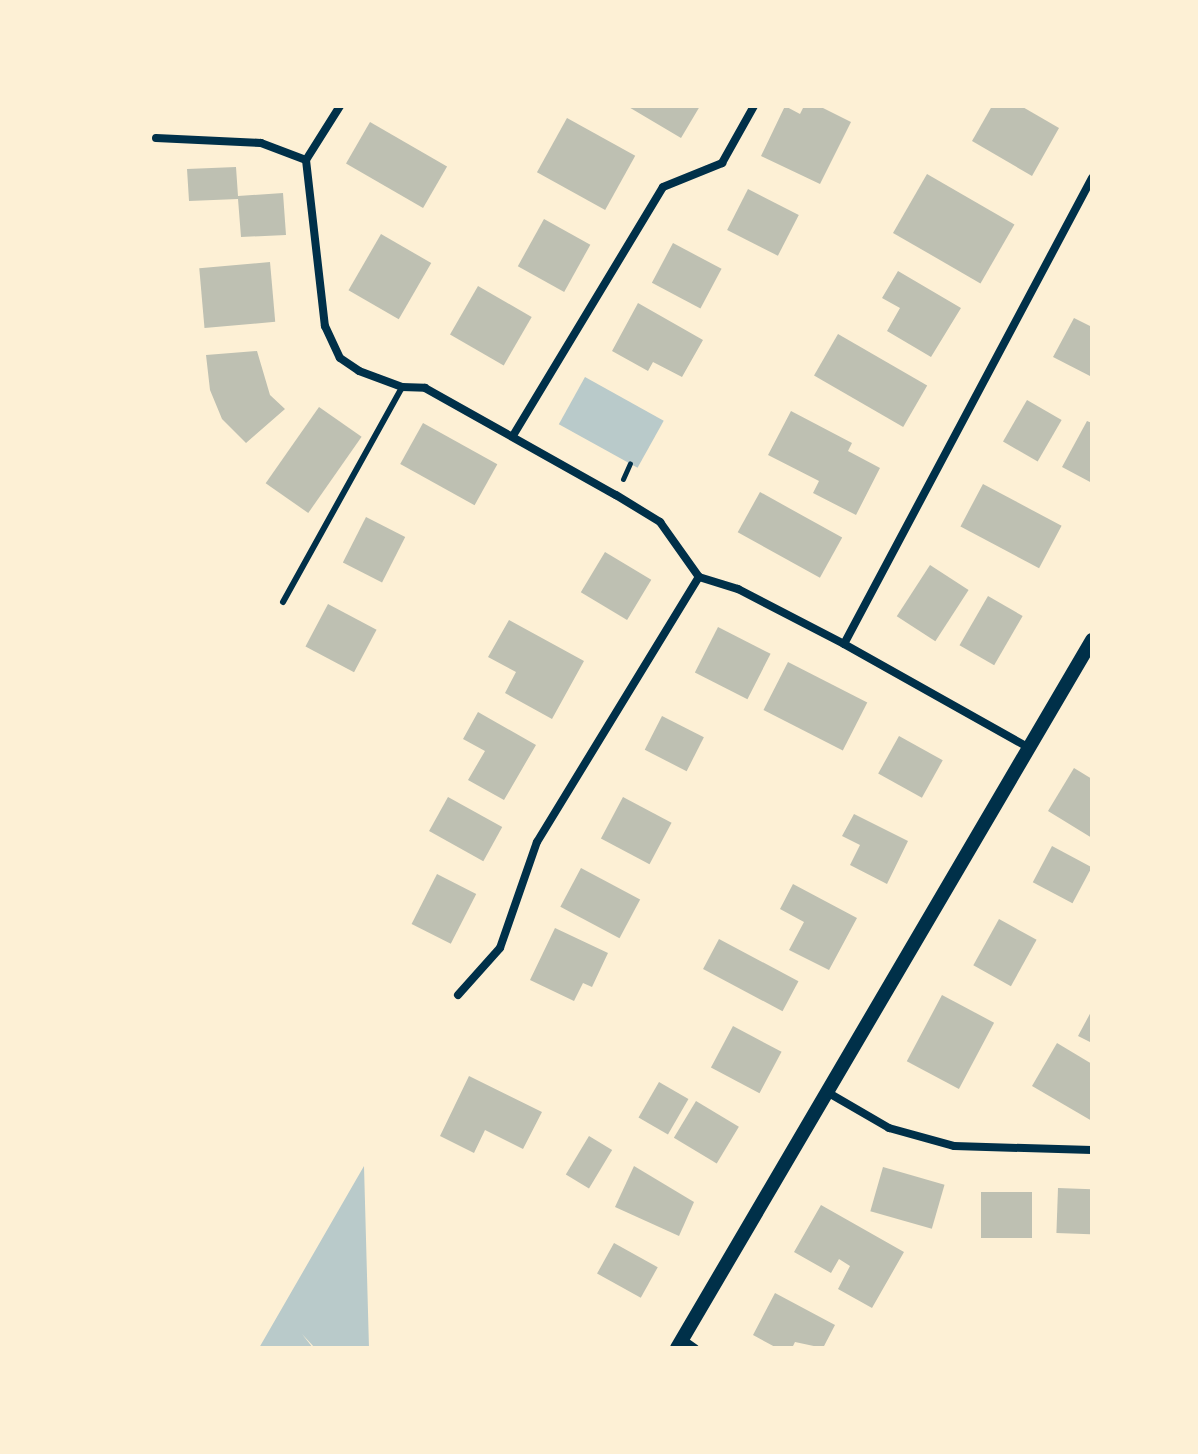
<!DOCTYPE html>
<html>
<head>
<meta charset="utf-8">
<style>
	body { margin:0 }
	#map { position:relative; width:1198px; height:1454px; overflow:hidden; background:#fdf0d5; font-family:"PT Sans",sans-serif }
	div>[style] { position:absolute }
	.green>* { inset:0; background:#b9caca; transform-origin:0 0 }
	.building>* { inset:0; background:#bec0b2; transform-origin:0 0 }
	.path>* { height:5px; margin:-2.5px; padding:0 2.5px; transform-origin:2.5px; border-radius:2.5px; background:#003049 }
	.service>* { height:6px; margin:-3px; padding:0 3px; transform-origin:3px; border-radius:3px; background:#003049 }
	.minor>* { height:8px; margin:-4px; padding:0 4px; transform-origin:4px; border-radius:4px; background:#003049 }
	.tertiary>* { height:14px; margin:-7px; padding:0 7px; transform-origin:7px; border-radius:7px; background:#003049 }
	span { translate:-50% -50%; white-space:nowrap; text-align:center; line-height:1.15; -webkit-text-stroke:6px #fdf0d5; paint-order:stroke }
	.frame { position:absolute; inset:0; border:108px solid #fdf0d5; pointer-events:none }
</style>
</head>
<body>
<div id="map">
	<div class="green">
		<i style="left:585px;top:377px;width:90px;height:54px;rotate:29deg"></i>
		<i style="clip-path:polygon(364px 1166px,369px 1348px,315px 1348px,302px 1334px,313px 1348px,259px 1348px)"></i>
	</div>
	<div class="building">
		<i style="clip-path:polygon(627px 106px,700px 106px,681px 138px)"></i>
		<i style="clip-path:polygon(785px 106px,800px 114px,804px 106px,819px 106px,851px 122px,820px 184px,761px 156px)"></i>
		<i style="clip-path:polygon(992px 106px,1021px 106px,1059px 128px,1032px 176px,972px 141px)"></i>
		<i style="left:567px;top:118px;width:78px;height:62px;rotate:29deg"></i>
		<i style="left:370px;top:122px;width:89px;height:48px;rotate:30deg"></i>
		<i style="clip-path:polygon(236px 167px,238px 196px,283px 193px,286px 235px,241px 237px,238px 199px,189px 201px,187px 169px)"></i>
		<i style="left:927px;top:174px;width:101px;height:68px;rotate:30deg"></i>
		<i style="left:748px;top:189px;width:57px;height:46px;rotate:27deg"></i>
		<i style="left:544px;top:219px;width:53px;height:54px;rotate:29deg"></i>
		<i style="left:381px;top:234px;width:58px;height:65px;rotate:30deg"></i>
		<i style="left:673px;top:243px;width:55px;height:45px;rotate:28deg"></i>
		<i style="left:270px;top:262px;width:60px;height:71px;rotate:85deg"></i>
		<i style="clip-path:polygon(898px 271px,961px 308px,931px 357px,887px 331px,900px 308px,882px 298px)"></i>
		<i style="left:478px;top:286px;width:62px;height:56px;rotate:30deg"></i>
		<i style="clip-path:polygon(638px 303px,703px 340px,682px 377px,653px 362px,648px 371px,612px 351px)"></i>
		<i style="clip-path:polygon(1074px 318px,1092px 327px,1090px 376px,1053px 357px)"></i>
		<i style="left:838px;top:334px;width:103px;height:48px;rotate:30deg"></i>
		<i style="clip-path:polygon(257px 351px,270px 395px,285px 409px,246px 443px,222px 419px,210px 390px,206px 355px)"></i>
		<i style="left:1027px;top:400px;width:40px;height:48px;rotate:30deg"></i>
		<i style="left:319px;top:407px;width:52px;height:93px;rotate:35deg"></i>
		<i style="clip-path:polygon(791px 411px,852px 443px,848px 451px,880px 468px,856px 515px,813px 493px,819px 481px,768px 455px)"></i>
		<i style="clip-path:polygon(1087px 421px,1092px 423px,1092px 483px,1062px 467px)"></i>
		<i style="left:423px;top:423px;width:85px;height:47px;rotate:29deg"></i>
		<i style="left:983px;top:484px;width:89px;height:48px;rotate:28deg"></i>
		<i style="left:760px;top:492px;width:94px;height:46px;rotate:29deg"></i>
		<i style="left:366px;top:517px;width:44px;height:51px;rotate:27deg"></i>
		<i style="left:605px;top:552px;width:54px;height:47px;rotate:31deg"></i>
		<i style="left:930px;top:565px;width:46px;height:61px;rotate:33deg"></i>
		<i style="left:988px;top:596px;width:40px;height:57px;rotate:30deg"></i>
		<i style="left:328px;top:604px;width:55px;height:48px;rotate:28deg"></i>
		<i style="clip-path:polygon(509px 620px,584px 661px,552px 719px,505px 693px,516px 672px,488px 657px)"></i>
		<i style="left:718px;top:627px;width:59px;height:51px;rotate:27deg"></i>
		<i style="left:788px;top:662px;width:89px;height:54px;rotate:27deg"></i>
		<i style="clip-path:polygon(478px 712px,536px 745px,504px 800px,468px 780px,485px 751px,463px 739px)"></i>
		<i style="left:662px;top:716px;width:47px;height:38px;rotate:27deg"></i>
		<i style="left:899px;top:736px;width:50px;height:43px;rotate:29deg"></i>
		<i style="clip-path:polygon(1074px 768px,1092px 779px,1092px 838px,1048px 811px)"></i>
		<i style="left:448px;top:797px;width:62px;height:39px;rotate:29deg"></i>
		<i style="left:623px;top:797px;width:55px;height:47px;rotate:28deg"></i>
		<i style="clip-path:polygon(854px 814px,908px 841px,887px 884px,850px 865px,860px 845px,842px 836px)"></i>
		<i style="left:1052px;top:846px;width:45px;height:41px;rotate:28deg"></i>
		<i style="left:581px;top:868px;width:67px;height:44px;rotate:28deg"></i>
		<i style="left:437px;top:874px;width:44px;height:56px;rotate:27deg"></i>
		<i style="clip-path:polygon(793px 884px,857px 918px,829px 970px,789px 950px,804px 922px,780px 909px)"></i>
		<i style="left:999px;top:919px;width:43px;height:53px;rotate:29deg"></i>
		<i style="clip-path:polygon(555px 928px,608px 953px,592px 987px,583px 983px,574px 1001px,530px 980px)"></i>
		<i style="left:719px;top:939px;width:90px;height:34px;rotate:28deg"></i>
		<i style="left:942px;top:995px;width:59px;height:75px;rotate:28deg"></i>
		<i style="clip-path:polygon(1092px 1010px,1092px 1043px,1078px 1036px)"></i>
		<i style="left:733px;top:1026px;width:55px;height:47px;rotate:28deg"></i>
		<i style="clip-path:polygon(1057px 1043px,1092px 1064px,1092px 1121px,1032px 1086px)"></i>
		<i style="clip-path:polygon(469px 1076px,542px 1112px,523px 1149px,485px 1130px,474px 1153px,440px 1136px)"></i>
		<i style="left:659px;top:1082px;width:34px;height:41px;rotate:30deg"></i>
		<i style="left:696px;top:1101px;width:50px;height:43px;rotate:31deg"></i>
		<i style="left:589px;top:1136px;width:27px;height:45px;rotate:31deg"></i>
		<i style="clip-path:polygon(634px 1166px,694px 1202px,679px 1236px,615px 1207px)"></i>
		<i style="left:883px;top:1167px;width:64px;height:46px;rotate:16deg"></i>
		<i style="left:1058px;top:1188px;width:34px;height:45px;rotate:2deg"></i>
		<i style="left:981px;top:1192px;width:51px;height:46px"></i>
		<i style="clip-path:polygon(821px 1205px,904px 1252px,872px 1308px,838px 1289px,850px 1266px,839px 1259px,831px 1273px,794px 1252px)"></i>
		<i style="left:614px;top:1243px;width:50px;height:35px;rotate:29deg"></i>
		<i style="clip-path:polygon(775px 1293px,835px 1325px,823px 1348px,795px 1342px,792px 1348px,777px 1348px,753px 1335px)"></i>
	</div>
	<div class="path">
		<i style="left:623px;top:479px;width:17px;rotate:-66deg"></i>
	</div>
	<div class="service">
		<i style="left:283px;top:602px;width:246px;rotate:-61deg"></i>
	</div>
	<div class="minor">
		<i style="left:340px;top:106px;width:64px;rotate:122.2deg"></i>
		<i style="left:306px;top:160px;width:167px;rotate:83.5deg"></i>
		<i style="left:325px;top:326px;width:35px;rotate:65deg"></i>
		<i style="left:340px;top:358px;width:23px;rotate:34deg"></i>
		<i style="left:359px;top:371px;width:46px;rotate:20.4deg"></i>
		<i style="left:402px;top:387px;width:23px;rotate:2deg"></i>
		<i style="left:425px;top:388px;width:219px;rotate:29.3deg"></i>
		<i style="left:616px;top:495px;width:52px;rotate:31.5deg"></i>
		<i style="left:660px;top:522px;width:67px;rotate:54.7deg"></i>
		<i style="left:156px;top:138px;width:105px;rotate:2.7deg"></i>
		<i style="left:261px;top:143px;width:48px;rotate:20.7deg"></i>
		<i style="left:514px;top:434px;width:288px;rotate:-58.9deg"></i>
		<i style="left:663px;top:187px;width:64px;rotate:-22.1deg"></i>
		<i style="left:722px;top:163px;width:65px;rotate:-60.7deg"></i>
		<i style="left:699px;top:577px;width:41px;rotate:17.1deg"></i>
		<i style="left:738px;top:589px;width:119px;rotate:27.4deg"></i>
		<i style="left:844px;top:644px;width:212px;rotate:29.3deg"></i>
		<i style="left:844px;top:644px;width:528px;rotate:-61.98deg"></i>
		<i style="left:458px;top:995px;width:63px;rotate:-48.2deg"></i>
		<i style="left:500px;top:948px;width:112px;rotate:-70.8deg"></i>
		<i style="left:537px;top:842px;width:311px;rotate:-58.6deg"></i>
		<i style="left:827px;top:1092px;width:72px;rotate:30.1deg"></i>
		<i style="left:889px;top:1128px;width:67px;rotate:15.5deg"></i>
		<i style="left:954px;top:1146px;width:138px;rotate:1.7deg"></i>
		<i style="left:682px;top:1339px;width:16px;rotate:35deg"></i>
	</div>
	<div class="tertiary">
		<i style="left:677px;top:1348px;width:821px;rotate:-59.62deg"></i>
	</div>
	<div class="frame"></div>
</div>
</body>
</html>
